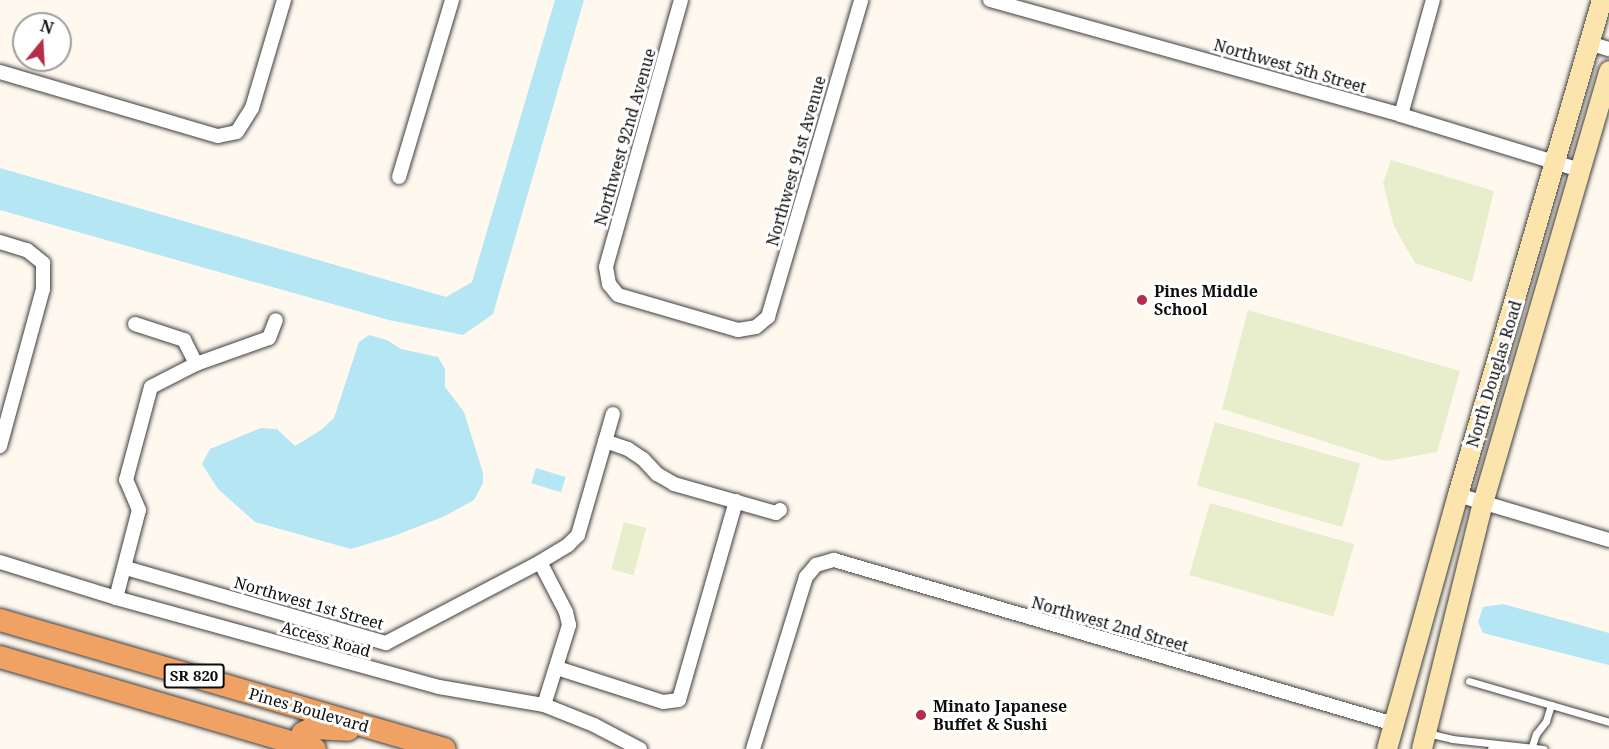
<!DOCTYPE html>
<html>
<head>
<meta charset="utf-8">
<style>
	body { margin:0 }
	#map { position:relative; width:1609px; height:749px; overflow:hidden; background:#fef8ee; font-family:"Noto Serif",serif }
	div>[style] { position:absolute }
	.pitch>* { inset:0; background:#e8eecb; transform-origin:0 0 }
	.water>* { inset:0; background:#b5e6f3; transform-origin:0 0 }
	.roads { filter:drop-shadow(0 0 2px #404040) drop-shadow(0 0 2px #404040) }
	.service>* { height:7px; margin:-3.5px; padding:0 3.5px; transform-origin:3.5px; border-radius:3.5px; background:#fff }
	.minor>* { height:14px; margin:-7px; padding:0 7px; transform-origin:7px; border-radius:7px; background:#fff }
	.secondary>* { height:20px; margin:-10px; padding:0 10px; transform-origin:10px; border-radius:10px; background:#fbe5ac }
	.trunk>* { height:22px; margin:-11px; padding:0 11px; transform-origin:11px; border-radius:11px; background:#efa264 }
	.dots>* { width:16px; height:16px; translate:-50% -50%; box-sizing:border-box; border:3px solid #fff; border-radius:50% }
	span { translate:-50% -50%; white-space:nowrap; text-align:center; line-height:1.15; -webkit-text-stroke:6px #fff; paint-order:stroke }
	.shield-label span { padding:2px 4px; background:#fff; border:2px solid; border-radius:4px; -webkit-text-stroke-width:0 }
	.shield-label { font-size:15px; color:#0d0d0d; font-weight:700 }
	.street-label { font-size:16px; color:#0d0d0d }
	.poi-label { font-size:16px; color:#0d0d0d; font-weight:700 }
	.left { translate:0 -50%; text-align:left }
	.north { position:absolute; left:12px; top:12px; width:60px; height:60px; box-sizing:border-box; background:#fff; border:2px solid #9e9e9e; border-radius:50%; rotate:18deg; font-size:16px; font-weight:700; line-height:24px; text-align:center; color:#0d0d0d }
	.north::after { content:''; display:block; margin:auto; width:21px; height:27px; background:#b62c49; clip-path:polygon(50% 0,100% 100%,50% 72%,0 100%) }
</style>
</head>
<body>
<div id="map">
	<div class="pitch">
		<i style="clip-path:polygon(1391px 160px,1494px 191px,1472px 282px,1415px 263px,1394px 226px,1383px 183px)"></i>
		<i style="clip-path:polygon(1248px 310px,1460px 371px,1437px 452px,1386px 461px,1222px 409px)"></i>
		<i style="left:1215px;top:422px;width:151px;height:66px;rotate:16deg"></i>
		<i style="left:1210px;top:503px;width:150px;height:75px;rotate:16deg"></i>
		<i style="left:624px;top:522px;width:23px;height:49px;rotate:15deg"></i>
	</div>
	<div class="water">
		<i style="clip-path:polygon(555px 0,584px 0,493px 314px,463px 335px,389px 320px,0 210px,0 168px,446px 297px,472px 282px)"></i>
		<i style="clip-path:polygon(369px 335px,387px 340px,401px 349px,438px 357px,445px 369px,445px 387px,464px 412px,483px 473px,483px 483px,474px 500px,445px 516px,394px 536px,351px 549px,255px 522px,218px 489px,202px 464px,210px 449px,261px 428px,277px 429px,295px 446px,321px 430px,334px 418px,359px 342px)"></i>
		<i style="left:536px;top:468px;width:31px;height:16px;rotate:17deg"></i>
		<i style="clip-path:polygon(1503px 604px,1609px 633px,1609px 665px,1483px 633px,1478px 622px,1483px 607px)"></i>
	</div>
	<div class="roads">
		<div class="service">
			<i style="left:1469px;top:681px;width:146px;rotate:16.3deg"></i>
			<i style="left:1427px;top:733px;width:26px;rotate:13deg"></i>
			<i style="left:1452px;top:739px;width:92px;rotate:6.3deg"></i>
			<i style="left:1532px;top:746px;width:13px;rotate:-72deg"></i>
			<i style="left:1536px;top:734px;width:16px;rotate:-52deg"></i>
			<i style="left:1546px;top:721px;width:17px;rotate:-73deg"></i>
			<i style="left:1491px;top:749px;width:14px;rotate:-17deg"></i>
		</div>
		<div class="minor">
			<i style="left:681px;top:0;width:277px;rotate:105.7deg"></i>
			<i style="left:606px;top:267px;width:17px;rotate:80deg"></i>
			<i style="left:609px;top:284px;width:14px;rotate:51deg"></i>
			<i style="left:618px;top:295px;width:125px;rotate:16.3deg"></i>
			<i style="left:738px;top:330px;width:18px;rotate:-9deg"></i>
			<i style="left:756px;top:327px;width:16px;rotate:-40deg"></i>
			<i style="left:768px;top:317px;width:330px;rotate:-73.6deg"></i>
			<i style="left:990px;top:0;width:427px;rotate:15.6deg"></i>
			<i style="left:1401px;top:115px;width:187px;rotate:17.1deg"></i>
			<i style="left:1589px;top:43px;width:21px;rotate:17deg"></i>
			<i style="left:0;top:72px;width:227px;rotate:16.4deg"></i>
			<i style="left:218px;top:136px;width:19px;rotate:-12deg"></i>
			<i style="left:237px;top:132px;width:28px;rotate:-58deg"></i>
			<i style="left:252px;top:108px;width:113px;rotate:-73.5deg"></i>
			<i style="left:1401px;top:115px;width:119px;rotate:-74.5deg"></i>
			<i style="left:399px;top:177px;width:185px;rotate:-73.3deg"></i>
			<i style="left:0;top:242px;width:28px;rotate:17deg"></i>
			<i style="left:27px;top:250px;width:21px;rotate:39deg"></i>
			<i style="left:43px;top:263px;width:26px;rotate:90deg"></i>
			<i style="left:43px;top:289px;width:163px;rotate:105.3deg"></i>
			<i style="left:135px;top:324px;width:52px;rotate:18.1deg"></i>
			<i style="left:184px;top:340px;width:27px;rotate:63deg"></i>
			<i style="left:605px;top:441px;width:24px;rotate:19deg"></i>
			<i style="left:628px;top:449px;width:18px;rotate:34deg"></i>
			<i style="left:643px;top:459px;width:21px;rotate:47deg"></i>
			<i style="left:657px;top:474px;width:20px;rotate:30deg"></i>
			<i style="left:674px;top:484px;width:106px;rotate:15.9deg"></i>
			<i style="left:776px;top:513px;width:5px;rotate:-37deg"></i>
			<i style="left:1458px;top:495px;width:158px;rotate:16.6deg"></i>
			<i style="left:0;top:562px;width:121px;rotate:17.2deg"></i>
			<i style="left:116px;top:598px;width:335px;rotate:15.4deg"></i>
			<i style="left:439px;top:687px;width:107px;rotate:9.7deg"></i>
			<i style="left:544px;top:705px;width:54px;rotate:21.8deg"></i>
			<i style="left:594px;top:725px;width:52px;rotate:27.6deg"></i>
			<i style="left:126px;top:568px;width:271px;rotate:16.1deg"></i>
			<i style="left:386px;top:643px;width:174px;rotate:-27.7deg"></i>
			<i style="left:116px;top:598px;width:91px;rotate:-75.4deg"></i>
			<i style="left:139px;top:510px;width:33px;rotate:-113deg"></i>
			<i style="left:126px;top:480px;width:96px;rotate:-75deg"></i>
			<i style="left:151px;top:387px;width:51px;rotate:-27.1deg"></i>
			<i style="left:196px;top:364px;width:77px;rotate:-19.6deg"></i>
			<i style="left:269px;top:338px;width:19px;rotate:-69deg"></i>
			<i style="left:557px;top:668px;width:111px;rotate:17.8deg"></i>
			<i style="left:663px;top:702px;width:16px;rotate:-7deg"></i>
			<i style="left:679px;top:700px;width:207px;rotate:-74deg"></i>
			<i style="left:544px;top:705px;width:84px;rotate:-72.6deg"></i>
			<i style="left:569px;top:625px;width:13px;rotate:-103deg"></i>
			<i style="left:566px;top:612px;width:56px;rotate:-117.5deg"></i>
			<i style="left:540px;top:562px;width:33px;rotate:-31deg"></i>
			<i style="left:568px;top:545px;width:14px;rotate:-45deg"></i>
			<i style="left:578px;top:535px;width:126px;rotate:-73.9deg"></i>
			<i style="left:753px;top:749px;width:180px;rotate:-72.9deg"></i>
			<i style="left:806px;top:577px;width:16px;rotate:-50deg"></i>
			<i style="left:816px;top:565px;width:19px;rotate:-16deg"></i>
			<i style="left:834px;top:560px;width:584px;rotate:16.32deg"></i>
		</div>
		<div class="secondary">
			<i style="left:1387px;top:749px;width:264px;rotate:-74.4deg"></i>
			<i style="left:1458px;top:495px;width:516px;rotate:-73.78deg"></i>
			<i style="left:1422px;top:749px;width:253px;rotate:-76.1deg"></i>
			<i style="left:1483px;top:503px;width:450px;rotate:-73.7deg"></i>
		</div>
		<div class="trunk">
			<i style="left:0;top:620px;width:463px;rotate:16.2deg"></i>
			<i style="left:0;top:657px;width:328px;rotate:16.3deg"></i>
			<i style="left:298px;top:744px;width:12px;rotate:-66deg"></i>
			<i style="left:303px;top:733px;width:11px;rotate:-27deg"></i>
			<i style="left:313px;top:728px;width:35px;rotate:3deg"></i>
		</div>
	</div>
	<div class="dots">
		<i style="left:1142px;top:300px;background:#b62c49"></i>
		<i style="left:921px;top:715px;background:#b62c49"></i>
	</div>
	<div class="shield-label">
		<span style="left:194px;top:676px">SR 820</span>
	</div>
	<div class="street-label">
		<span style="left:1290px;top:66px;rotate:16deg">Northwest 5th Street</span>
		<span style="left:625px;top:137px;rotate:-74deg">Northwest 92nd Avenue</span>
		<span style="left:796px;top:161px;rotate:-74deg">Northwest 91st Avenue</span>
		<span style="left:1494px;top:374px;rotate:-73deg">North Douglas Road</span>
		<span style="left:309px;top:603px;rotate:16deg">Northwest 1st Street</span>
		<span style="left:1110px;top:624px;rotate:16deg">Northwest 2nd Street</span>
		<span style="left:326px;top:639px;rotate:16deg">Access Road</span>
		<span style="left:309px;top:710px;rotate:16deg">Pines Boulevard</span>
	</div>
	<div class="poi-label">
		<span class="left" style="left:1154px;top:300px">Pines Middle<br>School</span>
		<span class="left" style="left:933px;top:715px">Minato Japanese<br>Buffet &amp; Sushi</span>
	</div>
	<div class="north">N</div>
</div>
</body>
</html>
